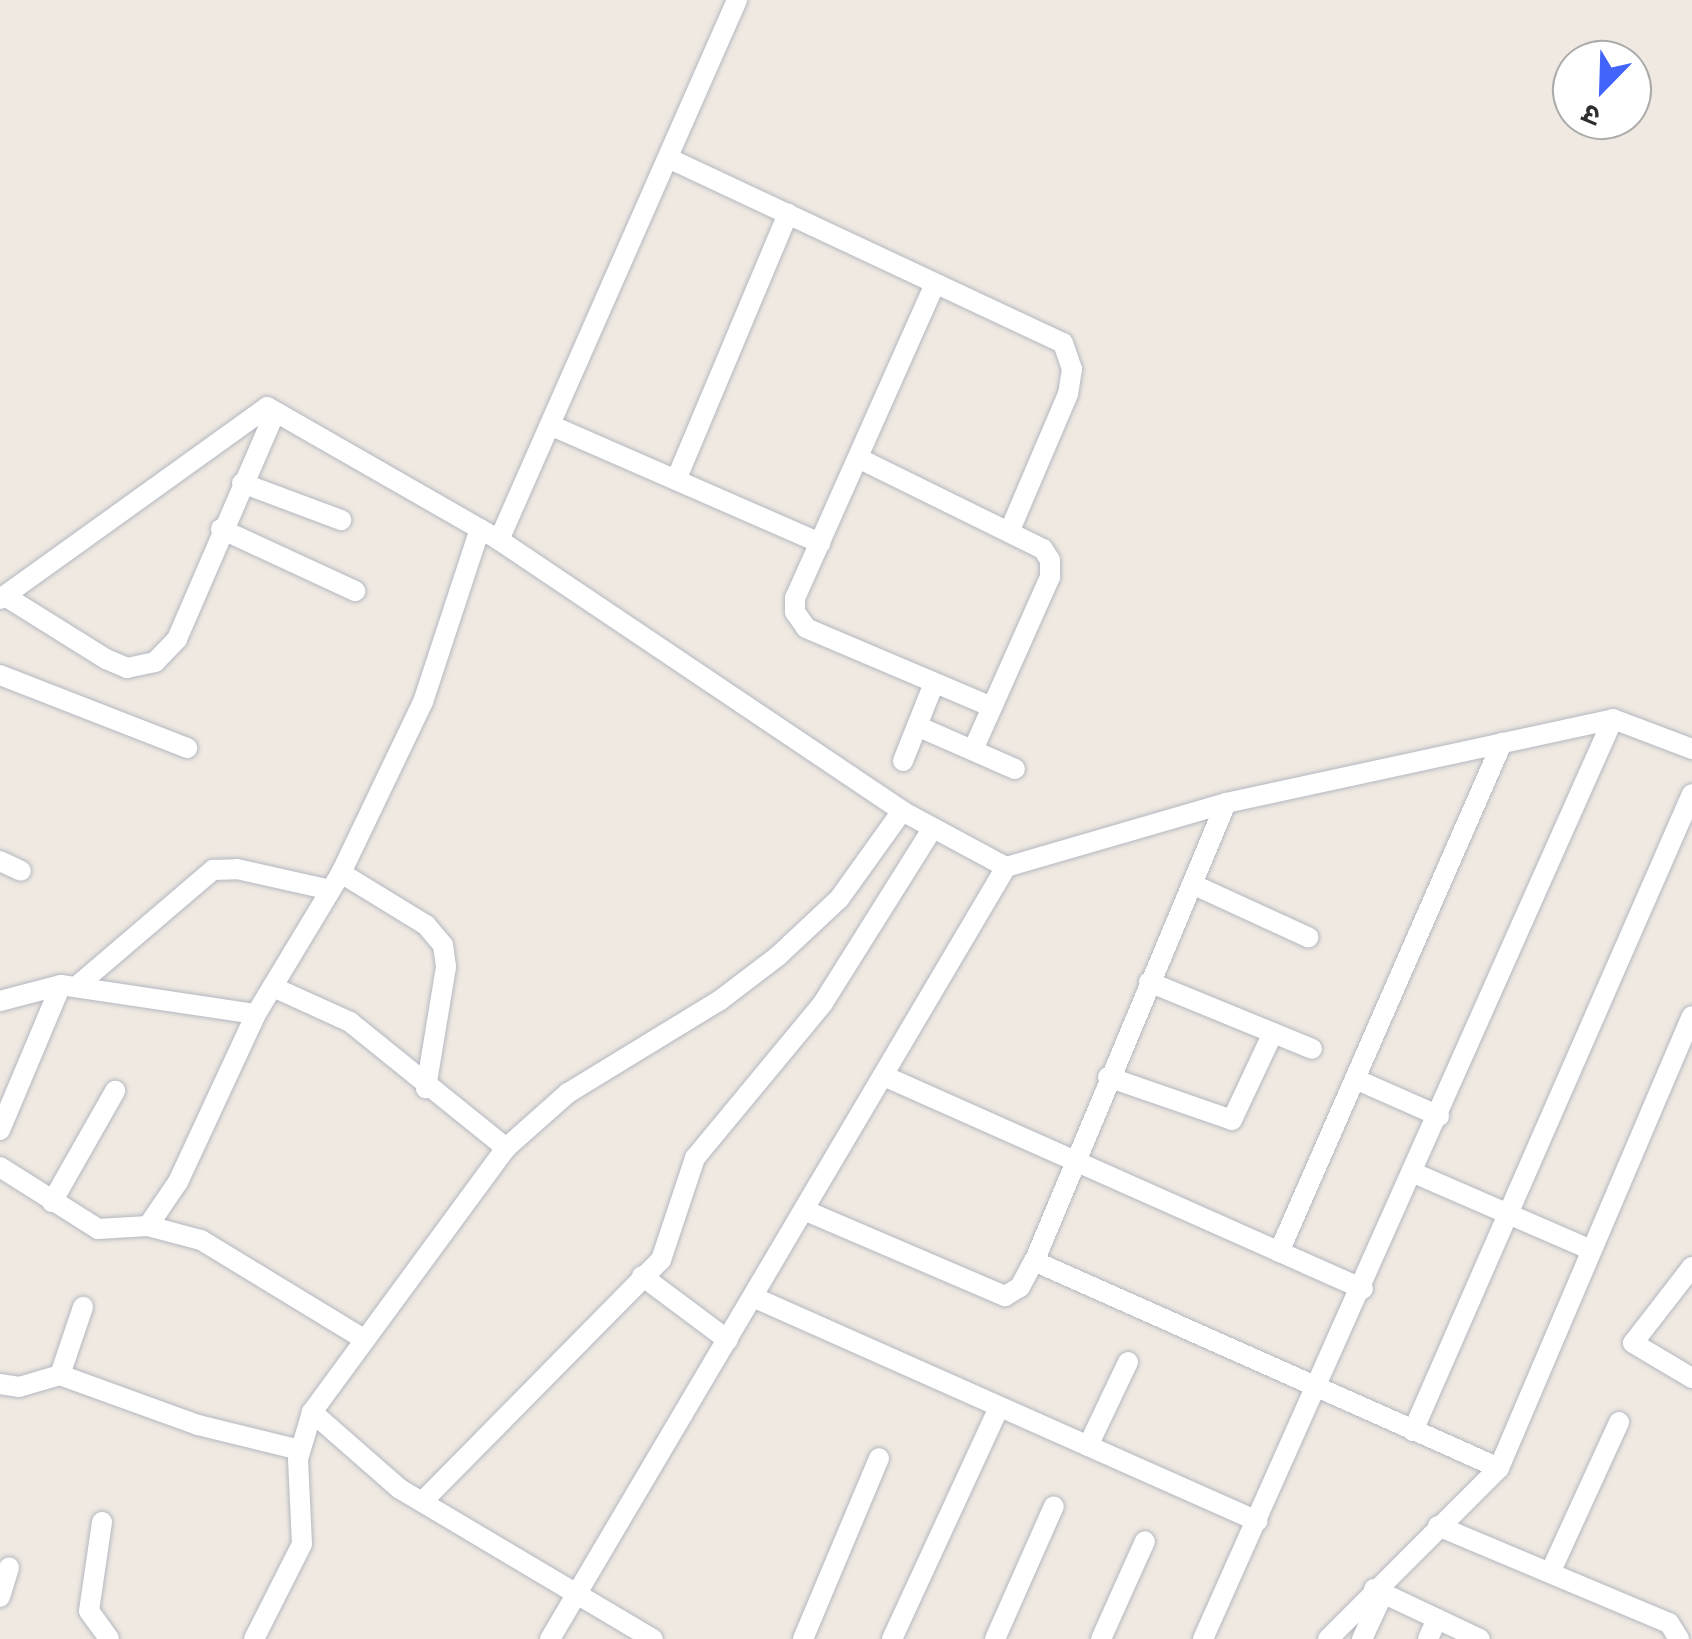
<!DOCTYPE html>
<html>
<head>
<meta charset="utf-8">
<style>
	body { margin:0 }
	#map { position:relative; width:1692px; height:1639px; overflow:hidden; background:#efe9e1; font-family:"IBM Plex Sans","Noto Sans Devanagari",sans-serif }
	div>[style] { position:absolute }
	.roads { filter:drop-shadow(0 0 2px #b4b7c1) drop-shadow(0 0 2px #b4b7c1) }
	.minor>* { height:20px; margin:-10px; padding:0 10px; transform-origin:10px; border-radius:10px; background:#fff }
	span { translate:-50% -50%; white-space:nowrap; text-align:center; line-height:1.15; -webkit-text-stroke:10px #fff; paint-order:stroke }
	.north { position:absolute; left:1552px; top:40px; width:100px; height:100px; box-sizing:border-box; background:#fff; border:2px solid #ababab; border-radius:50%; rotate:203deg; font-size:28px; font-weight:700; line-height:40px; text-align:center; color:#2e2e2e }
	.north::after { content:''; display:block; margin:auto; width:35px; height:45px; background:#4264fb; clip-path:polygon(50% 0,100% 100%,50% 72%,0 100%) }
</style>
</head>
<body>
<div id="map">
	<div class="roads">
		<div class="minor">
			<i style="left:668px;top:158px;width:436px;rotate:25.1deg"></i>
			<i style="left:1063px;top:343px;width:28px;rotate:71deg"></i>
			<i style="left:1072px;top:369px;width:25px;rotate:99deg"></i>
			<i style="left:1068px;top:394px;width:150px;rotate:113.1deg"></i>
			<i style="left:934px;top:286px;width:342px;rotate:114deg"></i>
			<i style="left:795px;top:598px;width:14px;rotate:90deg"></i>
			<i style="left:795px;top:612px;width:19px;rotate:55deg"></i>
			<i style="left:806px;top:628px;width:202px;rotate:23deg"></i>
			<i style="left:550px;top:425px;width:295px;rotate:23.6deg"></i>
			<i style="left:858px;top:458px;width:206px;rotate:26.2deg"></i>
			<i style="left:1043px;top:549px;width:13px;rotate:58deg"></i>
			<i style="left:1050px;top:560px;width:17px;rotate:90deg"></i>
			<i style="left:1050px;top:577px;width:189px;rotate:114deg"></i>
			<i style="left:676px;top:480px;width:289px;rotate:-67.2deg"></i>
			<i style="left:242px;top:483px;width:106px;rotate:20.5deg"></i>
			<i style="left:221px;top:529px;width:148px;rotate:24.8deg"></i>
			<i style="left:499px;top:540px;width:590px;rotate:-66.21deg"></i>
			<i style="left:5px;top:596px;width:119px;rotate:32deg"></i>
			<i style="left:106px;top:659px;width:23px;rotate:23deg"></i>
			<i style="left:127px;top:668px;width:29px;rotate:-12deg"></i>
			<i style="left:155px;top:662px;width:32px;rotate:-46deg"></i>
			<i style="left:177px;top:639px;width:247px;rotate:-66.6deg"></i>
			<i style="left:0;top:599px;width:329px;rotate:-35.7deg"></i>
			<i style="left:267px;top:407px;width:267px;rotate:29.8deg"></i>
			<i style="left:499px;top:540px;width:486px;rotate:33.9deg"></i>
			<i style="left:902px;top:811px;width:118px;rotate:28.3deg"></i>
			<i style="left:1006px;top:867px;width:229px;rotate:-16.2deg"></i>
			<i style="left:1226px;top:803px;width:396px;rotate:-12.2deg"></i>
			<i style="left:1613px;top:719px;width:85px;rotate:20.8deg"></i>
			<i style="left:0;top:675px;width:201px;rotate:21.3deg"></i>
			<i style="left:917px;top:726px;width:107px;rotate:23.7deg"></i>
			<i style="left:903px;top:761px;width:84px;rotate:-68.3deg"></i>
			<i style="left:1226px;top:803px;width:497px;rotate:112.7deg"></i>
			<i style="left:1034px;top:1261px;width:509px;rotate:24deg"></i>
			<i style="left:0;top:861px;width:23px;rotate:25deg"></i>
			<i style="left:341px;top:873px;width:100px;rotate:31.5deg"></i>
			<i style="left:426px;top:925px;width:26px;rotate:50deg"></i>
			<i style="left:443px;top:945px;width:22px;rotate:82deg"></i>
			<i style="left:446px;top:967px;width:123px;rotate:99.4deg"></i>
			<i style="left:1192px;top:884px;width:128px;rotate:24.6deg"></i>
			<i style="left:1149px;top:982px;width:176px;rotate:22.3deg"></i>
			<i style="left:77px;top:986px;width:179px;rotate:-40.5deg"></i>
			<i style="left:213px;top:870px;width:24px;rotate:-2deg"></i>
			<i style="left:237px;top:869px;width:96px;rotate:12.6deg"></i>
			<i style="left:273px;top:987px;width:85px;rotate:24.4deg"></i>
			<i style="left:350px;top:1022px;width:201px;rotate:38.9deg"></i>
			<i style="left:0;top:1001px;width:63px;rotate:-14.7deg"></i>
			<i style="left:61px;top:985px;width:197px;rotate:8.5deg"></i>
			<i style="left:884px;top:1076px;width:524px;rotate:23.97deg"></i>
			<i style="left:1108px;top:1077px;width:131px;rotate:19.1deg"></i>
			<i style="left:1232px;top:1120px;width:96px;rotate:-64.8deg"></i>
			<i style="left:1355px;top:1079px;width:92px;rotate:23.8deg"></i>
			<i style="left:0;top:1130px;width:157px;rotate:-67.2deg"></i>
			<i style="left:0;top:1167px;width:116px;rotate:32.3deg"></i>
			<i style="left:98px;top:1229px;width:50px;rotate:-3.4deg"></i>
			<i style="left:148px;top:1226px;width:55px;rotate:14.8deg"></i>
			<i style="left:201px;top:1240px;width:191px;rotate:31.3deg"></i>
			<i style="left:1414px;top:1173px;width:193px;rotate:23.5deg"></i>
			<i style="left:52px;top:1202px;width:128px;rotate:-60.4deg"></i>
			<i style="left:804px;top:1210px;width:219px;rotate:23.2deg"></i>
			<i style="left:1005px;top:1296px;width:17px;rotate:-31deg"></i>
			<i style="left:1020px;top:1287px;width:30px;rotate:-62deg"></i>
			<i style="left:148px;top:1226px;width:53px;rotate:-55.7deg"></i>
			<i style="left:178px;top:1182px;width:185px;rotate:-65.1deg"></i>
			<i style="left:256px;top:1014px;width:165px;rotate:-58.9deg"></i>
			<i style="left:341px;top:873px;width:190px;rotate:-64.4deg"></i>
			<i style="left:423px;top:702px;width:182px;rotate:-71.8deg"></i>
			<i style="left:1279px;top:1252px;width:556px;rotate:-66.34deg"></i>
			<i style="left:1692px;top:1267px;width:96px;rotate:127.8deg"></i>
			<i style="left:1633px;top:1343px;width:69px;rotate:30.7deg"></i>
			<i style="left:642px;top:1276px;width:107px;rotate:36.7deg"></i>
			<i style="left:753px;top:1297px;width:552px;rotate:23.96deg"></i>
			<i style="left:60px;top:1375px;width:147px;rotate:19.9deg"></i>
			<i style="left:198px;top:1425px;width:105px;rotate:13.8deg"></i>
			<i style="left:0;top:1384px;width:19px;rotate:9deg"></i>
			<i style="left:19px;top:1387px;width:43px;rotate:-16.3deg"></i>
			<i style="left:60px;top:1375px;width:72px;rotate:-71.3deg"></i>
			<i style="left:312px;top:1412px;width:117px;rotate:41.2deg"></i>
			<i style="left:400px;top:1489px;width:294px;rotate:30.7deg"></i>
			<i style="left:1413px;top:1431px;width:695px;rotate:-66.35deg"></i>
			<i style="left:1088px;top:1446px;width:93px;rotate:-64.5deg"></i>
			<i style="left:423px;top:1501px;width:339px;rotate:-45.4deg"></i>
			<i style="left:661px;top:1260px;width:108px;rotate:-71.6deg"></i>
			<i style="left:695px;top:1158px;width:201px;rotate:-50.4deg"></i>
			<i style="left:823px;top:1003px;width:205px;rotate:-57.9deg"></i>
			<i style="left:102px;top:1522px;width:90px;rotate:98.3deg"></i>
			<i style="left:89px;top:1611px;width:34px;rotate:54deg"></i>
			<i style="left:1438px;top:1526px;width:251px;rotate:22.8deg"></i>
			<i style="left:1669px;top:1623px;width:19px;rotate:58deg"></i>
			<i style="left:1550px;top:1573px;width:166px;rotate:-65.4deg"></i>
			<i style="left:1374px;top:1589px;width:117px;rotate:25.3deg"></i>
			<i style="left:0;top:1597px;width:31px;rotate:-73deg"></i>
			<i style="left:254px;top:1639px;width:106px;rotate:-63.2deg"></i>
			<i style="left:302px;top:1544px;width:85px;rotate:-92.7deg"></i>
			<i style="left:298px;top:1459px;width:49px;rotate:-73.4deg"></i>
			<i style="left:312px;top:1412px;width:328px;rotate:-53.7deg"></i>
			<i style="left:506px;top:1148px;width:83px;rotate:-41.6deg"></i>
			<i style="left:568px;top:1093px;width:177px;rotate:-31.4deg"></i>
			<i style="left:719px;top:1001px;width:74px;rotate:-37.3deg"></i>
			<i style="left:778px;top:956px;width:83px;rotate:-43.1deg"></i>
			<i style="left:839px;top:899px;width:108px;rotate:-54.4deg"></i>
			<i style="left:550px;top:1639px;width:897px;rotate:-59.43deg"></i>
			<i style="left:803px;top:1639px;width:196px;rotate:-67.2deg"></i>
			<i style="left:892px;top:1639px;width:255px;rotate:-65.2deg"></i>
			<i style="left:995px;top:1639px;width:145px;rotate:-66.1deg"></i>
			<i style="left:1101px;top:1639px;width:107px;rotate:-65.8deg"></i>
			<i style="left:1203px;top:1639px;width:1007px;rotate:-65.98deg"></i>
			<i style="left:1328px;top:1639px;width:242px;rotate:-45deg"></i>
			<i style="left:1499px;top:1468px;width:491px;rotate:-66.9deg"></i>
			<i style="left:1362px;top:1639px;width:50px;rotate:-65deg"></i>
			<i style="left:1428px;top:1639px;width:22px;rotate:-66deg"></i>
		</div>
	</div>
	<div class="north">उ</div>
</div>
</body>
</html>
